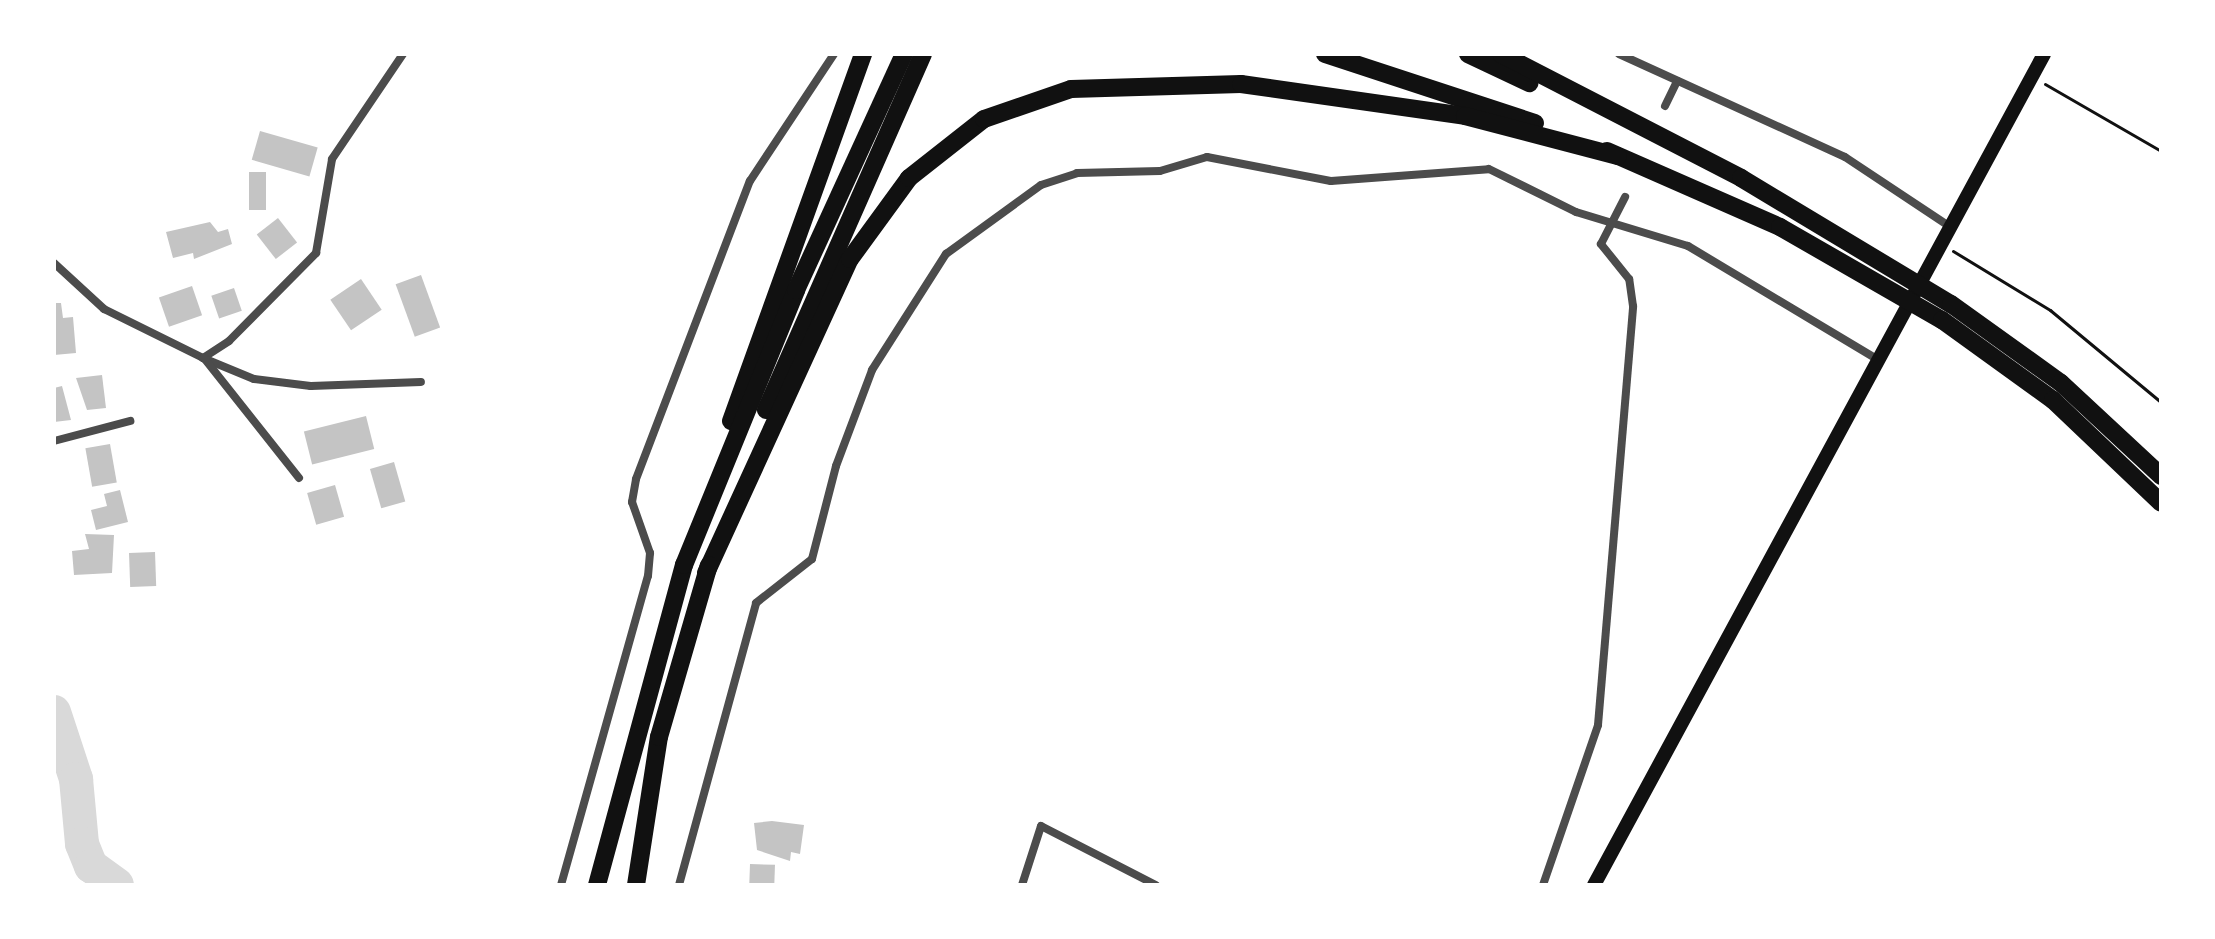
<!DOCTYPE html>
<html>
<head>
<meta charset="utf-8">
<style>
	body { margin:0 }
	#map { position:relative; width:2215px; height:939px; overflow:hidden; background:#fff; font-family:"Sofia Sans Condensed",sans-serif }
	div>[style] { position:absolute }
	.river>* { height:34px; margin:-17px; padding:0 17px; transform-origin:17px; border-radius:17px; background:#d9d9d9 }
	.building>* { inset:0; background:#c4c4c4; transform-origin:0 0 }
	.path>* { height:3px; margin:-1.5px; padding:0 1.5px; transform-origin:1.5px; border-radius:1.5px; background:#111 }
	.minor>* { height:8px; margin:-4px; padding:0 4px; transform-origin:4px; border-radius:4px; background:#4c4c4c }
	.secondary>* { height:14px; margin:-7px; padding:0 7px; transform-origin:7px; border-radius:7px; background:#111 }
	.motorway>* { height:18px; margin:-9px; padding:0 9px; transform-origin:9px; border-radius:9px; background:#111 }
	span { translate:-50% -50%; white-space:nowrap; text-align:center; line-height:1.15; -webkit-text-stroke:8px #fff; paint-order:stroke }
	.frame { position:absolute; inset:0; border:56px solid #fff; pointer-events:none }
</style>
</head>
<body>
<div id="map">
	<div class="river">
		<i style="left:54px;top:712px;width:71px;rotate:71.8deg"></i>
		<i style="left:76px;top:779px;width:65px;rotate:84.7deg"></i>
		<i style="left:82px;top:844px;width:24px;rotate:68deg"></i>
		<i style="left:91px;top:866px;width:32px;rotate:36deg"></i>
	</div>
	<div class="building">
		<i style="left:260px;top:131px;width:60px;height:30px;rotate:16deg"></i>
		<i style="left:249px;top:172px;width:17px;height:38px"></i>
		<i style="left:278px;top:218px;width:31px;height:27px;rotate:52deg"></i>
		<i style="clip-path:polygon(210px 222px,218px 232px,228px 229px,232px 244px,194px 259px,193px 253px,173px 258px,166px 232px)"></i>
		<i style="left:421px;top:275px;width:56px;height:27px;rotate:70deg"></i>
		<i style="left:361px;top:279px;width:37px;height:37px;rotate:56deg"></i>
		<i style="left:192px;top:286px;width:31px;height:35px;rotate:71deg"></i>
		<i style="left:234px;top:288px;width:24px;height:24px;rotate:71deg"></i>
		<i style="clip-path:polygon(54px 303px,61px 303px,63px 318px,73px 317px,76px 353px,54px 355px)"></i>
		<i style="clip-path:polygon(102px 375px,106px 408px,87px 410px,76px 378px)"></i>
		<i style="clip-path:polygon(62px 386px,71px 420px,54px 422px,54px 388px)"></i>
		<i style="left:366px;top:416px;width:34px;height:64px;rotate:76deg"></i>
		<i style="left:110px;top:444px;width:39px;height:25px;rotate:80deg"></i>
		<i style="left:394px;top:462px;width:41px;height:25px;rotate:74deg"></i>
		<i style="left:335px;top:485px;width:33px;height:29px;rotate:74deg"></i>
		<i style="clip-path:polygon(120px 490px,128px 522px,96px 530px,91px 510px,107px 506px,104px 494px)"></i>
		<i style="clip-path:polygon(85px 534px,114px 535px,112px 573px,74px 575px,72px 551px,89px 549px)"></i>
		<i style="left:155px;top:552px;width:34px;height:26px;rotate:88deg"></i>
		<i style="clip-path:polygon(772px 821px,804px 825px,800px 854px,791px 852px,790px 861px,757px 850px,754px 823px)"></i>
		<i style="left:750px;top:864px;width:25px;height:21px;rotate:2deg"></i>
	</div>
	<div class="path">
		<i style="left:2045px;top:84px;width:134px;rotate:30deg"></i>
		<i style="left:1953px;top:251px;width:114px;rotate:31.3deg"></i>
		<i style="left:2050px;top:310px;width:144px;rotate:39.7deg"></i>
	</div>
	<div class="minor">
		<i style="left:1619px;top:54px;width:248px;rotate:24.5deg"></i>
		<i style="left:1845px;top:157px;width:125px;rotate:33.6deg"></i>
		<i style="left:1665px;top:106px;width:28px;rotate:-64deg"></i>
		<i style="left:54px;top:263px;width:68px;rotate:42.6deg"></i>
		<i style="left:104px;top:309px;width:110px;rotate:26.3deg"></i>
		<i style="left:203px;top:358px;width:31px;rotate:-33deg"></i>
		<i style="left:229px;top:341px;width:124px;rotate:-45.3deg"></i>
		<i style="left:316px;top:253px;width:95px;rotate:-80.3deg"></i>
		<i style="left:332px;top:159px;width:127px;rotate:-55.9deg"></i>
		<i style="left:203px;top:358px;width:55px;rotate:22.4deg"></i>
		<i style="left:254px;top:379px;width:57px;rotate:7deg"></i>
		<i style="left:311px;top:386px;width:110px;rotate:-2.1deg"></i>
		<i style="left:204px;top:358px;width:153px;rotate:51.6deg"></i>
		<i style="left:54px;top:441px;width:79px;rotate:-14.7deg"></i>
		<i style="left:561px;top:885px;width:321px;rotate:-74.3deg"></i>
		<i style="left:648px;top:576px;width:23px;rotate:-85deg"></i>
		<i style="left:650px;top:553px;width:54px;rotate:-109.4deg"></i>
		<i style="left:632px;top:502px;width:23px;rotate:-80deg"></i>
		<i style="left:636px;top:479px;width:319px;rotate:-69.1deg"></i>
		<i style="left:750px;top:181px;width:152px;rotate:-56.5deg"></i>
		<i style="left:679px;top:885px;width:292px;rotate:-74.7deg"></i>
		<i style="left:756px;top:603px;width:71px;rotate:-38.2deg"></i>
		<i style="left:812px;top:559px;width:96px;rotate:-75.5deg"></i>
		<i style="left:836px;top:466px;width:103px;rotate:-69.4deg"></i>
		<i style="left:872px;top:370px;width:138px;rotate:-57.5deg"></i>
		<i style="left:946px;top:254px;width:117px;rotate:-36deg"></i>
		<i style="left:1041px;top:185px;width:38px;rotate:-18deg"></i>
		<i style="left:1077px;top:173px;width:83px;rotate:-1.4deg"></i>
		<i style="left:1160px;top:171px;width:49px;rotate:-16.6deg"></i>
		<i style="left:1207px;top:157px;width:126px;rotate:11deg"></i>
		<i style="left:1331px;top:181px;width:158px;rotate:-4.3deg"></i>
		<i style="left:1489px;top:169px;width:97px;rotate:26.3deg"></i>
		<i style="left:1576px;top:212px;width:117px;rotate:16.9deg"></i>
		<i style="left:1688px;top:246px;width:220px;rotate:30.9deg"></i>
		<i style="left:1022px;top:885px;width:62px;rotate:-72.1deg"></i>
		<i style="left:1041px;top:826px;width:129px;rotate:27.2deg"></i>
		<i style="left:1543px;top:885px;width:169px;rotate:-71deg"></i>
		<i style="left:1598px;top:725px;width:420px;rotate:-85.2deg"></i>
		<i style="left:1633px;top:306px;width:27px;rotate:-98deg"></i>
		<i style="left:1629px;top:279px;width:45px;rotate:-128.7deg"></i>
		<i style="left:1601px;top:244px;width:53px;rotate:-62.9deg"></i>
	</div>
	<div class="secondary">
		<i style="left:1594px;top:885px;width:945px;rotate:-61.56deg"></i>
	</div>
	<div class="motorway">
		<i style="left:1325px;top:54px;width:221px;rotate:18.2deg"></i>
		<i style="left:1468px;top:54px;width:68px;rotate:25.4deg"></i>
		<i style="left:1501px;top:54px;width:270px;rotate:27.3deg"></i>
		<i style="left:1741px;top:178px;width:245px;rotate:31deg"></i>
		<i style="left:1951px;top:304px;width:135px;rotate:35.7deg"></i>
		<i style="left:2061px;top:383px;width:137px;rotate:42.9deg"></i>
		<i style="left:1607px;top:151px;width:189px;rotate:23.7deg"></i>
		<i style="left:1780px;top:227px;width:187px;rotate:29.9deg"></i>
		<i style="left:1942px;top:320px;width:137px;rotate:35.8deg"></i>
		<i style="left:2053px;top:400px;width:149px;rotate:43.6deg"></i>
		<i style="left:766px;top:410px;width:389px;rotate:-66.2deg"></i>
		<i style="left:731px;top:421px;width:390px;rotate:-70.2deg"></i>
		<i style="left:706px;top:573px;width:345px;rotate:-65.4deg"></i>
		<i style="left:850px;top:259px;width:100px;rotate:-53.9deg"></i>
		<i style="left:909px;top:178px;width:95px;rotate:-38.2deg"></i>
		<i style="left:984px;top:119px;width:92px;rotate:-19deg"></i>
		<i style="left:1071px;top:89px;width:170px;rotate:-1.7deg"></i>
		<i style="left:1241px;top:84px;width:226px;rotate:8.1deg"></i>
		<i style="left:1465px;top:116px;width:158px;rotate:14.7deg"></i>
		<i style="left:597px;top:885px;width:332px;rotate:-74.8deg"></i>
		<i style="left:684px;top:565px;width:297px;rotate:-67.8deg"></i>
		<i style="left:796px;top:290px;width:260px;rotate:-65.4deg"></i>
		<i style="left:636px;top:885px;width:150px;rotate:-81.2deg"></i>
		<i style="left:659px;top:737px;width:179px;rotate:-73.8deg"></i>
	</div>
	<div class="frame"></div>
</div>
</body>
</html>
